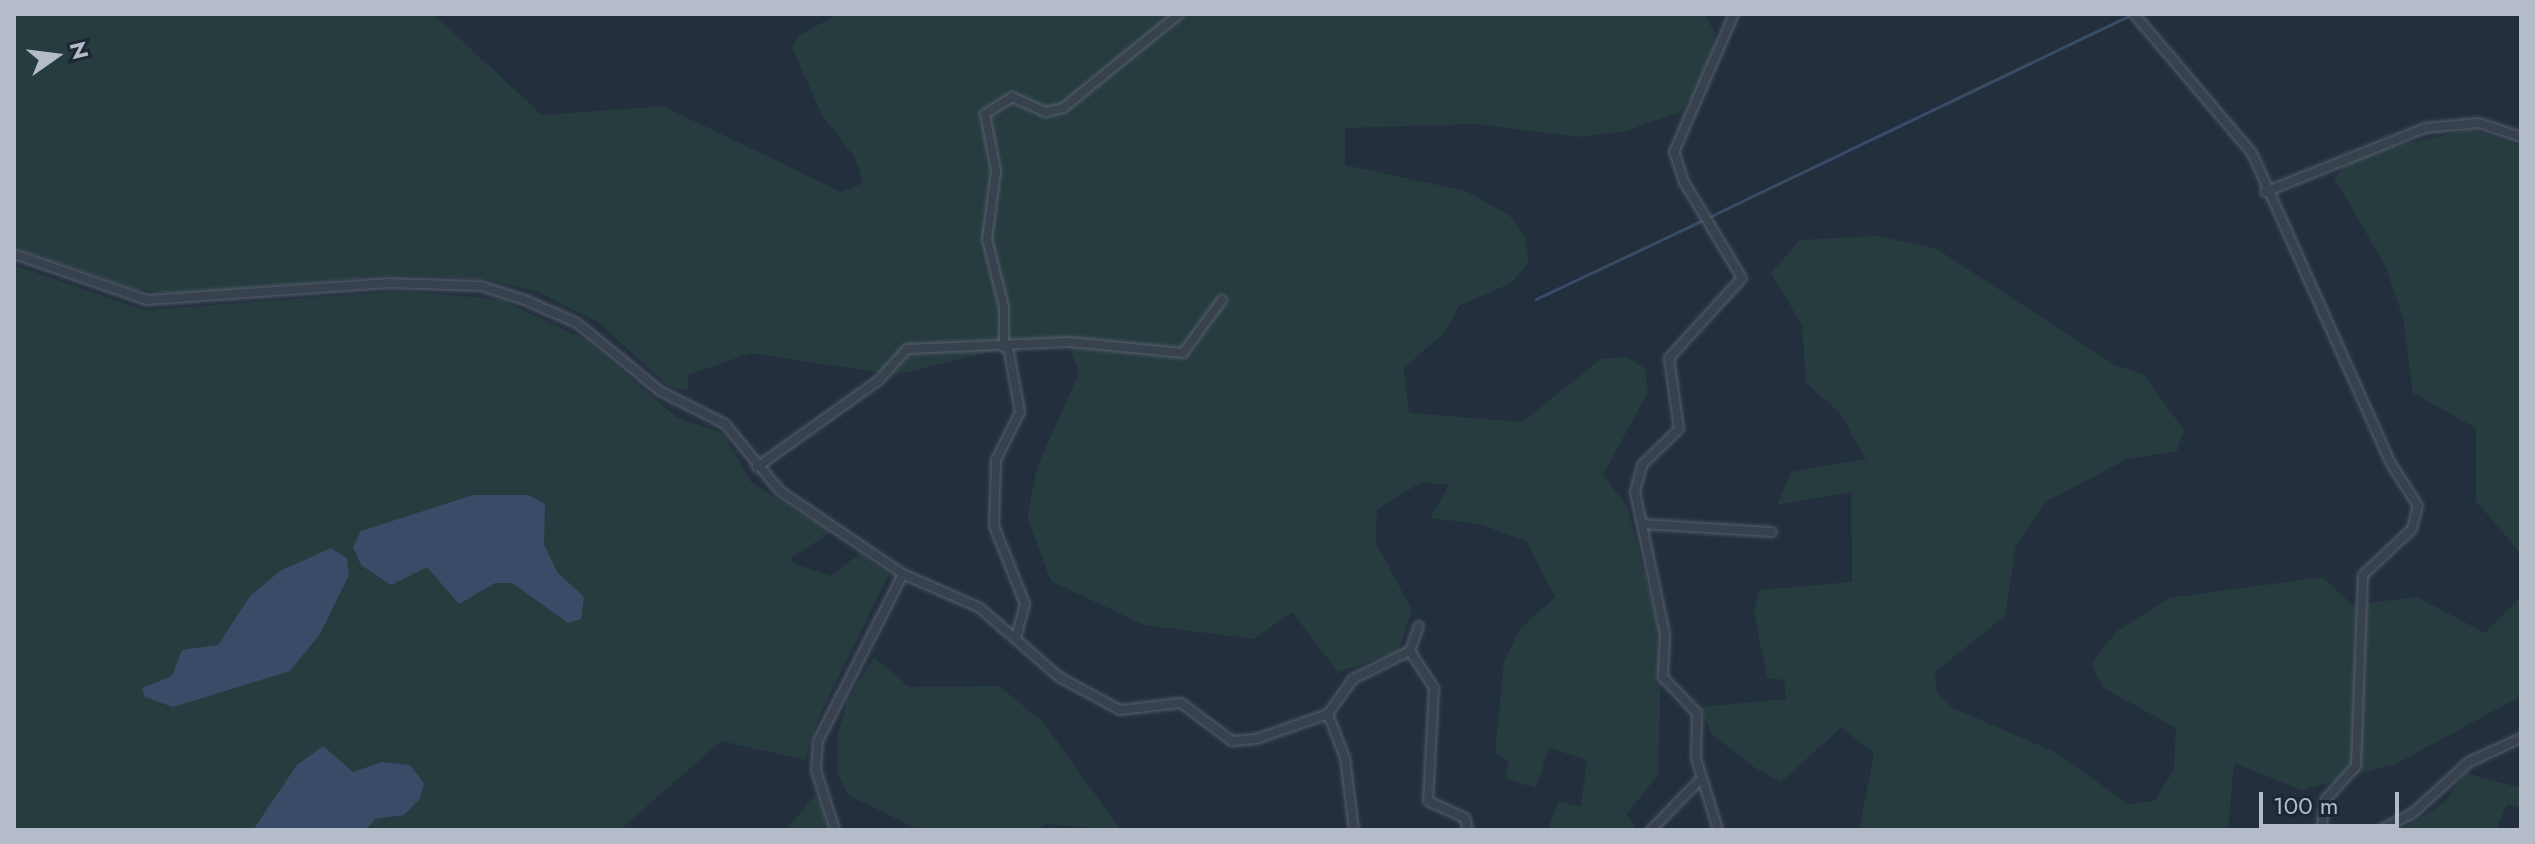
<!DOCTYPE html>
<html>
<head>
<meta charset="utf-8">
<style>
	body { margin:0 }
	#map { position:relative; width:2535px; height:844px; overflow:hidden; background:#242f3e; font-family:Jost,sans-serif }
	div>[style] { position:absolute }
	.green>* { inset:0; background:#263c3f }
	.water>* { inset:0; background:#394c67 }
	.stream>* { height:3px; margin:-1.5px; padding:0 1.5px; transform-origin:1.5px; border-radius:1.5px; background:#394c67 }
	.roads { filter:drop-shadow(0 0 2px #565f6c) drop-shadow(0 0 2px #565f6c) }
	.minor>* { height:8px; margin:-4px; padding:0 4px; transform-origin:4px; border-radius:4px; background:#38414e }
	span { translate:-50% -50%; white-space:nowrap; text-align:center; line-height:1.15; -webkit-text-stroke:7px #1d2633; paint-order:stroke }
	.frame { position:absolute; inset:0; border:16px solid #b4bcc9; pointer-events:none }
	.north { position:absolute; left:16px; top:16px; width:80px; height:80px; -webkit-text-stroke:6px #1d2633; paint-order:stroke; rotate:76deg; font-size:22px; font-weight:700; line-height:32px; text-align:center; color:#b4bcc9 }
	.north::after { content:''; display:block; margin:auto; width:28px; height:36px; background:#b4bcc9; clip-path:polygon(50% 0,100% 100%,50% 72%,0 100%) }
	.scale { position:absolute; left:2259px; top:792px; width:140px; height:36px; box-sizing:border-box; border:4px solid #b4bcc9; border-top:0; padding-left:10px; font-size:24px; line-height:28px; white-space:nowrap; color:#b4bcc9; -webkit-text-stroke:6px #1d2633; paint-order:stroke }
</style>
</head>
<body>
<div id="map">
	<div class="green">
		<i style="clip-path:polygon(14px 14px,433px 14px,542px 115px,663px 106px,841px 192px,863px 183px,855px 158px,822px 115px,792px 48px,798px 36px,838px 14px,1705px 14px,1715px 34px,1709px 74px,1682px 111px,1626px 131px,1578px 137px,1477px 124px,1345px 128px,1345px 165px,1466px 191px,1509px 215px,1525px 236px,1529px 262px,1511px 283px,1459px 306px,1444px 333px,1404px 368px,1409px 413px,1522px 422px,1601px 359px,1626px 357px,1645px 368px,1648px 392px,1603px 475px,1627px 506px,1662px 640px,1658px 775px,1627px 814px,1636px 830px,1548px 830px,1558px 801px,1581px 807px,1587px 760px,1549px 748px,1536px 788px,1506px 779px,1508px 762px,1495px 753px,1504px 662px,1520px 629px,1555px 597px,1526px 541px,1479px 524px,1430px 518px,1449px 485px,1422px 482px,1377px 509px,1376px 543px,1412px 610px,1398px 652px,1338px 672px,1292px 612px,1254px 639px,1144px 625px,1051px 581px,1027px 517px,1037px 467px,1079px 373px,1070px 349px,1040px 340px,895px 375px,751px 353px,688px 375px,688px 391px,668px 386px,599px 323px,538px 292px,486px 279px,395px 275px,178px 294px,134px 289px,14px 247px)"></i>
		<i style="clip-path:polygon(2472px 129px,2521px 146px,2521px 554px,2476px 501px,2476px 428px,2413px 393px,2403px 318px,2385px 265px,2334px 178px,2357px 155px)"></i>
		<i style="clip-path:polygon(1878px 236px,1937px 249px,2113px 364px,2143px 374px,2184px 430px,2177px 451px,2127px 459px,2046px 502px,2016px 545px,2005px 616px,1935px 672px,1937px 692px,1953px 708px,2057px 753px,2128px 804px,2154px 801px,2174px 770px,2176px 728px,2103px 688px,2091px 664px,2116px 632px,2169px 598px,2323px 577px,2352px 605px,2417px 597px,2485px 633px,2521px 597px,2521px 696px,2398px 763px,2302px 790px,2234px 763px,2228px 830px,1859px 830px,1874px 754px,1842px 727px,1781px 782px,1755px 768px,1711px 733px,1700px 707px,1786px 699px,1784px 680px,1767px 678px,1754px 612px,1759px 590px,1852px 582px,1851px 492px,1777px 505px,1791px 472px,1866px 459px,1839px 412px,1806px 383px,1802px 325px,1771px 273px,1800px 240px)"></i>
		<i style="clip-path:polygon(14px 265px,144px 310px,401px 291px,500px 299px,588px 341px,676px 417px,723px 433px,751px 482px,831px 532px,791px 558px,797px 565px,831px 576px,860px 553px,889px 574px,819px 717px,805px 760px,721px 741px,620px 830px,14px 830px)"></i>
		<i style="clip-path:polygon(874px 657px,909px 687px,999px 686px,1043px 722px,1121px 830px,1046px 824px,1035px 830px,920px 830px,848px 795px,838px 774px,837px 739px,847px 700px)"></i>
		<i style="clip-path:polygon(2465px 773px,2521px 788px,2521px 807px,2507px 805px,2496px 829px,2401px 830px,2444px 803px)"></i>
		<i style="clip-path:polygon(814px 796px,824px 803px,825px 830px,786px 830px)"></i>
	</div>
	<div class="water">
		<i style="clip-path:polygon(473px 495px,528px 495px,545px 504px,544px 544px,557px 572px,584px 597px,581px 619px,568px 623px,512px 583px,495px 583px,459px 604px,427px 567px,391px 585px,361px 565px,353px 547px,361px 531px)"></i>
		<i style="clip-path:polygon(331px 548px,347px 558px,349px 575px,320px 634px,290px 671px,173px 707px,145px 697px,142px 688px,172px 676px,182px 650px,218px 645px,250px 596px,280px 571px)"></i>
		<i style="clip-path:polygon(323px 746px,353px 772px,382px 762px,410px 765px,424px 783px,420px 799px,404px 815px,375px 819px,366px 830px,253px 830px,297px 765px)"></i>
	</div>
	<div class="stream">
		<i style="left:1711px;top:216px;width:462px;rotate:-25.6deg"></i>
		<i style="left:1536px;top:299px;width:185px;rotate:-25.3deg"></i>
	</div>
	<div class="roads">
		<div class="minor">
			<i style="left:2134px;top:14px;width:182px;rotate:49.7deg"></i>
			<i style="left:2252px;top:153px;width:338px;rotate:65.9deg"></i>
			<i style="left:2390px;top:462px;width:52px;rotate:57.5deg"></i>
			<i style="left:2418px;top:506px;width:24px;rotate:105deg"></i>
			<i style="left:2412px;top:529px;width:67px;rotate:136.8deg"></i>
			<i style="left:2363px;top:575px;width:191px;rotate:92.1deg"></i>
			<i style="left:2356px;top:766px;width:45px;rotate:132.3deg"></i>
			<i style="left:2326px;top:799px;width:31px;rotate:99deg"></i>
			<i style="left:2265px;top:192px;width:172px;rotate:-21.8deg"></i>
			<i style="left:2425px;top:128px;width:54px;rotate:-5.3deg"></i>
			<i style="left:2479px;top:123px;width:44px;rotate:18.4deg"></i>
			<i style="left:14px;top:254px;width:141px;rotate:19.1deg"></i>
			<i style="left:147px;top:300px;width:243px;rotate:-4deg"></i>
			<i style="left:389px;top:283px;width:92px;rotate:1.9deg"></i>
			<i style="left:481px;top:286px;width:46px;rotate:17.7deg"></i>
			<i style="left:525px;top:300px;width:57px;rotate:23.9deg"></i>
			<i style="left:577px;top:323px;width:107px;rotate:39.3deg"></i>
			<i style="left:660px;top:391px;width:73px;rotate:26.9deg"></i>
			<i style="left:725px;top:424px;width:87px;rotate:50.6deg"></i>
			<i style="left:780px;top:491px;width:148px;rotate:34deg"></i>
			<i style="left:903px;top:574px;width:84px;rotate:23.8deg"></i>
			<i style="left:980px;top:608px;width:105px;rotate:41.1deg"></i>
			<i style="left:1059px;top:677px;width:69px;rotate:28.4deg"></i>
			<i style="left:1120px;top:710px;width:61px;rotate:-6.5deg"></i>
			<i style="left:1181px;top:703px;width:64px;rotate:36.7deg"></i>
			<i style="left:1232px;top:741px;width:24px;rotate:-5deg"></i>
			<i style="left:1256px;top:739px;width:76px;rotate:-19.1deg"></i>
			<i style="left:1328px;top:714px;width:43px;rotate:-54.5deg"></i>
			<i style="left:1353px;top:679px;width:64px;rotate:-26.2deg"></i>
			<i style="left:1004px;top:347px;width:40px;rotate:-90deg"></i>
			<i style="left:1004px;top:307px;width:70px;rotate:-104deg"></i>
			<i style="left:987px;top:239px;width:69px;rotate:-82.5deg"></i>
			<i style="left:996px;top:171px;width:58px;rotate:-100.9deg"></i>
			<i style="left:985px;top:114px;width:32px;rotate:-32deg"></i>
			<i style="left:1012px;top:97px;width:37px;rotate:24deg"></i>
			<i style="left:1046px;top:112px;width:17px;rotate:-13deg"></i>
			<i style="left:1063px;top:108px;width:149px;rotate:-39deg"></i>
			<i style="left:1008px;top:347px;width:66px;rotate:79.5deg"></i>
			<i style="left:1020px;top:412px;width:54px;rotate:116.6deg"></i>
			<i style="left:996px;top:460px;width:66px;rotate:91.7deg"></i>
			<i style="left:994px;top:526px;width:84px;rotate:68.3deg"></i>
			<i style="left:1025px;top:604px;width:31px;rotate:105deg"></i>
			<i style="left:757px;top:467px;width:150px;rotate:-35.5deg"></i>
			<i style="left:879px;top:380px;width:42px;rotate:-47.9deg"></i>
			<i style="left:907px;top:349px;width:162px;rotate:-2.5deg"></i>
			<i style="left:1069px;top:342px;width:115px;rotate:5.5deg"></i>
			<i style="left:1183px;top:353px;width:66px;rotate:-53.7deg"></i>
			<i style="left:1642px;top:524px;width:130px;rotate:3.5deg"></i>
			<i style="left:1419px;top:626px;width:27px;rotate:110deg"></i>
			<i style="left:1410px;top:651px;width:44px;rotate:57deg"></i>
			<i style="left:1434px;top:688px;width:113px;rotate:93deg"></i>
			<i style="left:1428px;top:801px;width:41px;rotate:24.7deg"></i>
			<i style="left:1465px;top:818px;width:12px;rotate:76deg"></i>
			<i style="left:1328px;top:714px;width:47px;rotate:68.9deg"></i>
			<i style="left:1345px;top:758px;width:73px;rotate:82.9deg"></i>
			<i style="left:835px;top:830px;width:63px;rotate:-107.6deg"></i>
			<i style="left:816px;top:770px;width:29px;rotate:-86deg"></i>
			<i style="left:818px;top:741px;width:187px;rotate:-63deg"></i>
			<i style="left:1651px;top:830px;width:71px;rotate:-45.6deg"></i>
			<i style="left:1718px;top:830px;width:75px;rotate:-107deg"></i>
			<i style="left:1696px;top:758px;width:45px;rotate:-88.7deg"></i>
			<i style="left:1697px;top:713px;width:50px;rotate:-133.4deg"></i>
			<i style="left:1663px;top:677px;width:43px;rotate:-87.3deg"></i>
			<i style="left:1665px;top:634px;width:145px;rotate:-101.9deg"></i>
			<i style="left:1635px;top:492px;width:28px;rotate:-75deg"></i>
			<i style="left:1642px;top:465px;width:52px;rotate:-44.2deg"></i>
			<i style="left:1679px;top:429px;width:72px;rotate:-98deg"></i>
			<i style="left:1669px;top:358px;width:108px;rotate:-47.6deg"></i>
			<i style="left:1742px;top:278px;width:112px;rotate:-121.1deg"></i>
			<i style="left:1684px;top:182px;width:32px;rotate:-108deg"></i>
			<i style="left:1674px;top:152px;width:150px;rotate:-66.5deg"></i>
			<i style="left:2380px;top:830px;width:36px;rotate:-27deg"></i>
			<i style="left:2412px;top:814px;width:77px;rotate:-42.4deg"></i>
			<i style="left:2469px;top:762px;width:57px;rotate:-24.8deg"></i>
		</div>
	</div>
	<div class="frame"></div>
	<div class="north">N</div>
	<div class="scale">100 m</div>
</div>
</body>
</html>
